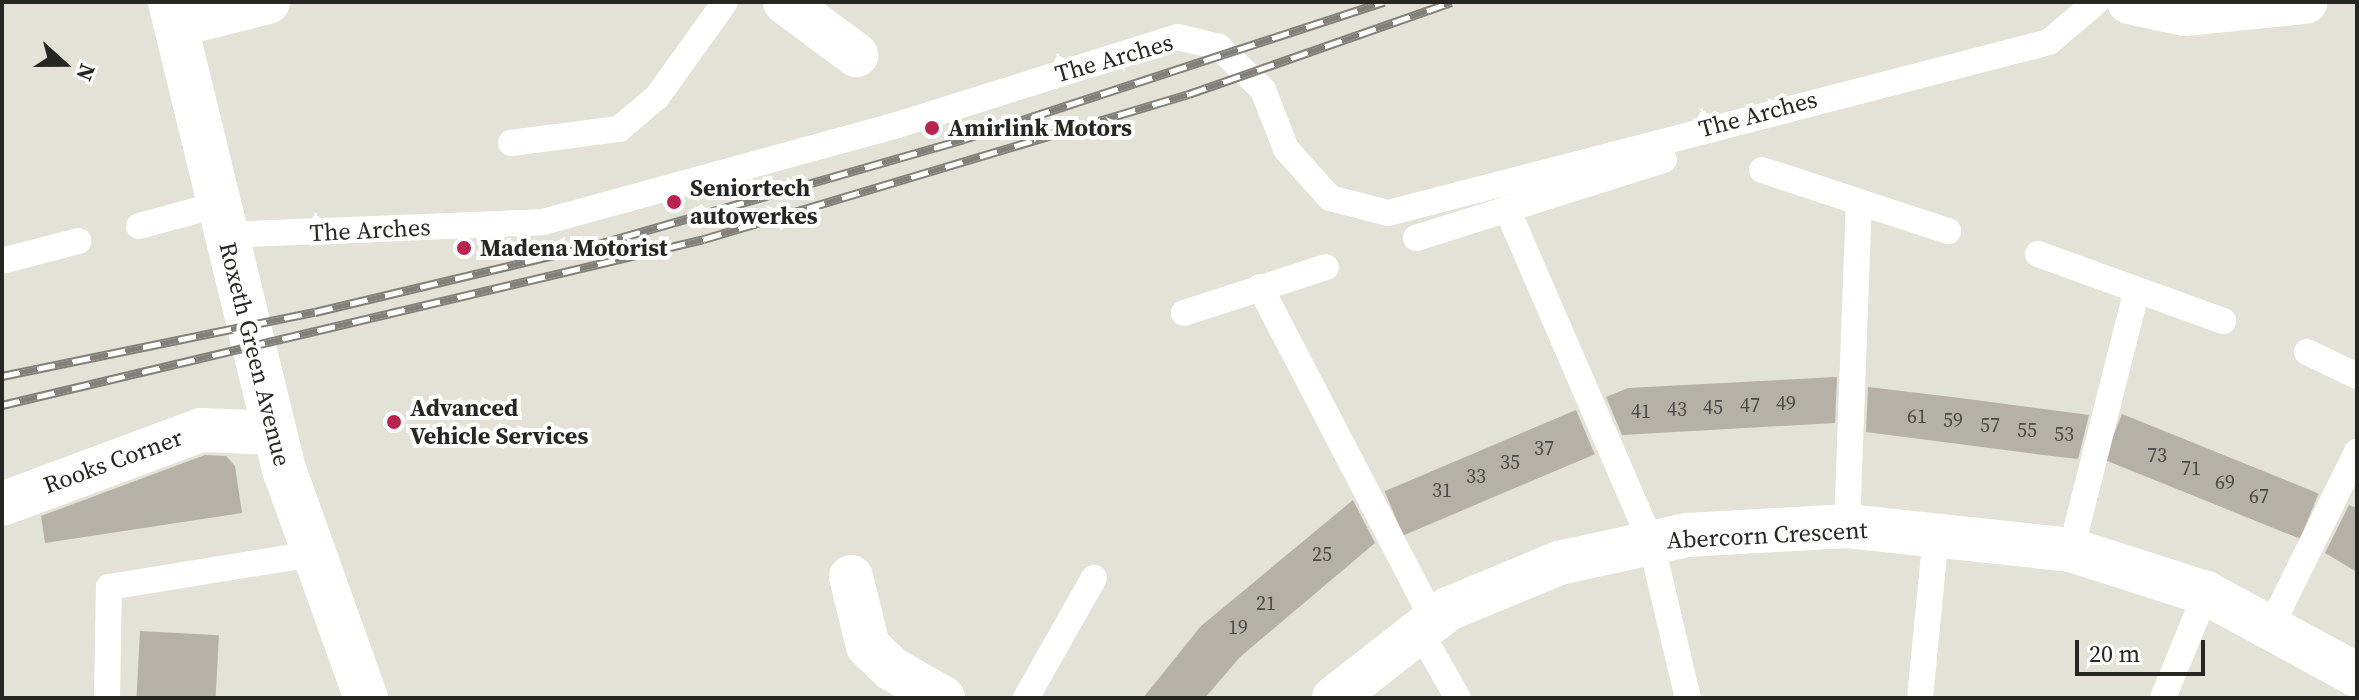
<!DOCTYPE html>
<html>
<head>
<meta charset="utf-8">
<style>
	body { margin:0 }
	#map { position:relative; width:2359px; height:700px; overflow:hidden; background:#e3e2d7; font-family:"Source Serif 4",serif }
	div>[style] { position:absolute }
	.building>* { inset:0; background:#b5b1a7; transform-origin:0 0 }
	.service>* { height:26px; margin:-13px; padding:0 13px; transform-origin:13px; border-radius:13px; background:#fff }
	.minor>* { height:44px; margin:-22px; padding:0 22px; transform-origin:22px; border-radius:22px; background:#fff }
	.tertiary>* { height:44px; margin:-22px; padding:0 22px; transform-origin:22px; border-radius:22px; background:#fff }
	.rail>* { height:9px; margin-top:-4.5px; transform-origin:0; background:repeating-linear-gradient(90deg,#fff 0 18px,#818179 0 36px); box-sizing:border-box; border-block:2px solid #818179 }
	.dots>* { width:22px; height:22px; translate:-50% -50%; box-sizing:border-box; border:4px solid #fff; border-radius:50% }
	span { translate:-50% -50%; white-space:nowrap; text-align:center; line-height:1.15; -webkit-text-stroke:8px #fff; paint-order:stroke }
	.number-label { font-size:20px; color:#4a4943 }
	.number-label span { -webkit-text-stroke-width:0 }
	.street-label { font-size:24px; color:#262622 }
	.poi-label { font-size:24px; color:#262622; font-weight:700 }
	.left { translate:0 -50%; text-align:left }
	.frame { position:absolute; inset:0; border:4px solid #262622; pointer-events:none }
	.north { position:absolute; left:24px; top:24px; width:80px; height:80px; -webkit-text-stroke:6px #fff; paint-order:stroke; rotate:111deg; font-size:22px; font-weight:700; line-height:32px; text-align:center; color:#262622 }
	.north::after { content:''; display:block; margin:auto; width:28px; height:36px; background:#262622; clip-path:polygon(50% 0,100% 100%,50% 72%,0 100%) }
	.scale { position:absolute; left:2075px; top:640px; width:130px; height:36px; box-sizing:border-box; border:4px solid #262622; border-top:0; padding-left:10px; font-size:24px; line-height:28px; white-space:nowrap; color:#262622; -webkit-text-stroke:6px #fff; paint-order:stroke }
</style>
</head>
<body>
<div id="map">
	<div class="building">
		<i style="clip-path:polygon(1837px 377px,1835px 423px,1622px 435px,1606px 397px,1628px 388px)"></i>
		<i style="clip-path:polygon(1868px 387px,1960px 398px,2089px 415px,2078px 459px,2043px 455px,1866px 432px)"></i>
		<i style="left:1576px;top:410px;width:48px;height:208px;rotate:67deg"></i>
		<i style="left:2122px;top:414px;width:212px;height:49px;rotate:22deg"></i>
		<i style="clip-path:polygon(205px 455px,226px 456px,235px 466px,242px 513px,45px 543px,41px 516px)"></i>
		<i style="clip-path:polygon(1353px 500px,1375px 543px,1240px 657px,1205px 698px,1143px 698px,1201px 626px)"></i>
		<i style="clip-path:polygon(2349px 505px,2357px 508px,2357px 572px,2325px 553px)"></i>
		<i style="left:140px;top:631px;width:79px;height:67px;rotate:3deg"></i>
	</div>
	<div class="service">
		<i style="left:511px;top:143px;width:109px;rotate:-7.4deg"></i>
		<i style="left:619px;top:129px;width:50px;rotate:-40.1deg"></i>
		<i style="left:657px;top:97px;width:117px;rotate:-54.4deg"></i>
		<i style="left:1762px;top:170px;width:196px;rotate:18.2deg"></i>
		<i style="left:1507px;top:209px;width:363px;rotate:66.6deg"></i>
		<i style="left:1651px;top:542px;width:160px;rotate:76.7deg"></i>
		<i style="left:139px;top:226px;width:81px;rotate:-15.1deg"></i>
		<i style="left:224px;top:235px;width:319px;rotate:-2.3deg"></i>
		<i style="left:543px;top:222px;width:367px;rotate:-15.3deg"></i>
		<i style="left:897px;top:125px;width:294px;rotate:-17.4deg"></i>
		<i style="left:1178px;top:37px;width:42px;rotate:13.7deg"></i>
		<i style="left:1219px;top:47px;width:62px;rotate:44.3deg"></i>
		<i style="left:1263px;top:90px;width:63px;rotate:68.7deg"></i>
		<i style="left:1286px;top:149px;width:66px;rotate:48.1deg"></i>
		<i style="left:1330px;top:198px;width:60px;rotate:14.5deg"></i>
		<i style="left:1388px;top:213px;width:683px;rotate:-14.5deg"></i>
		<i style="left:2049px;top:42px;width:62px;rotate:-40.4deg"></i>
		<i style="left:1416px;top:238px;width:260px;rotate:-17.5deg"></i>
		<i style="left:2038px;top:254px;width:197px;rotate:19.9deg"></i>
		<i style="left:2px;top:261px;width:79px;rotate:-14.7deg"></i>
		<i style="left:1260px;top:287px;width:375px;rotate:62.5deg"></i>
		<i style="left:1184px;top:313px;width:149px;rotate:-17.9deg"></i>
		<i style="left:2307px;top:352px;width:55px;rotate:25.6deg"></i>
		<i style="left:1847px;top:526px;width:324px;rotate:-87.9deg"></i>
		<i style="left:2071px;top:550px;width:265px;rotate:-75.8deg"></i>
		<i style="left:2272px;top:624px;width:192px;rotate:-63.7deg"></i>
		<i style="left:1419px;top:630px;width:78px;rotate:60.2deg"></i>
		<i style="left:107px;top:698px;width:111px;rotate:-89deg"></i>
		<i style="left:109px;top:587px;width:206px;rotate:-9.2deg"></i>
		<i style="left:1026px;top:698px;width:138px;rotate:-60.5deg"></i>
		<i style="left:1920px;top:698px;width:165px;rotate:-84.4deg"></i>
		<i style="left:2163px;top:698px;width:113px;rotate:-67.7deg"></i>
	</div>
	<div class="minor">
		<i style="left:785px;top:2px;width:89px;rotate:36.7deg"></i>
		<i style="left:2129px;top:2px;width:57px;rotate:12.1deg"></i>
		<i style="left:2185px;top:14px;width:121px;rotate:-5.7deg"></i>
		<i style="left:177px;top:25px;width:94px;rotate:-14.2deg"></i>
		<i style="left:2px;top:504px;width:212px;rotate:-20.4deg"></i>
		<i style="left:201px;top:430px;width:74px;rotate:2.3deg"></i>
		<i style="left:851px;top:577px;width:71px;rotate:76.2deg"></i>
		<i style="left:868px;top:646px;width:33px;rotate:44deg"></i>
		<i style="left:892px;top:669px;width:59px;rotate:29.6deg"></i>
		<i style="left:1334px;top:698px;width:145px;rotate:-38deg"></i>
		<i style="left:1448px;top:609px;width:120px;rotate:-22.5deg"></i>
		<i style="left:1559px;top:563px;width:131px;rotate:-12.3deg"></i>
		<i style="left:1687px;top:535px;width:160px;rotate:-3.2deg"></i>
		<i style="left:1847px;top:526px;width:225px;rotate:6.1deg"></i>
		<i style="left:2071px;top:550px;width:142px;rotate:17.7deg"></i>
		<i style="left:2206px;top:593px;width:172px;rotate:28.5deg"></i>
	</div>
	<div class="tertiary">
		<i style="left:170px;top:2px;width:484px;rotate:76.3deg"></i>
		<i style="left:285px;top:472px;width:240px;rotate:70.3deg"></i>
	</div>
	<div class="rail">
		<i style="left:2px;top:376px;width:319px;rotate:-11.6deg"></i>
		<i style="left:315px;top:312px;width:281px;rotate:-13.4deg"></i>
		<i style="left:588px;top:247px;width:391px;rotate:-16deg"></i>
		<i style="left:964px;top:139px;width:442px;rotate:-18.1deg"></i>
		<i style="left:2px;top:405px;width:721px;rotate:-13.3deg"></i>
		<i style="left:704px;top:239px;width:506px;rotate:-16.65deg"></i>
		<i style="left:1189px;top:94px;width:278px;rotate:-19.3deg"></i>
	</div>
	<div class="dots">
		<i style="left:932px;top:128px;background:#b6254f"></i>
		<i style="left:674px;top:202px;background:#b6254f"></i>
		<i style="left:464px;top:248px;background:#b6254f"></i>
		<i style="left:394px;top:422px;background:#b6254f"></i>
	</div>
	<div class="number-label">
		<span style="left:1786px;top:403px">49</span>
		<span style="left:1750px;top:405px">47</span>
		<span style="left:1713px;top:407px">45</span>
		<span style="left:1677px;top:409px">43</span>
		<span style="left:1641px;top:411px">41</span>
		<span style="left:1917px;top:416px">61</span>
		<span style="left:1953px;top:420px">59</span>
		<span style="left:1990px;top:425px">57</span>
		<span style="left:2027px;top:430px">55</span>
		<span style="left:2064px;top:434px">53</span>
		<span style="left:1544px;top:448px">37</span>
		<span style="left:2157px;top:455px">73</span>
		<span style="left:1510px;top:462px">35</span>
		<span style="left:2191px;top:468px">71</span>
		<span style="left:1476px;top:476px">33</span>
		<span style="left:2225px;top:482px">69</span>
		<span style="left:1442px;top:490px">31</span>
		<span style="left:2259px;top:496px">67</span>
		<span style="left:1322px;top:554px">25</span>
		<span style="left:1266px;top:603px">21</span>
		<span style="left:1238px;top:627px">19</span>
	</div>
	<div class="street-label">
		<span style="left:1114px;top:58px;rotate:-16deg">The Arches</span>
		<span style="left:1758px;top:114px;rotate:-15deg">The Arches</span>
		<span style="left:370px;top:230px;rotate:-3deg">The Arches</span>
		<span style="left:255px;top:354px;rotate:76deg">Roxeth Green Avenue</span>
		<span style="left:113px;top:461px;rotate:-20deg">Rooks Corner</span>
		<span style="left:1767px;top:535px;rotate:-3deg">Abercorn Crescent</span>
	</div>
	<div class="poi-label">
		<span class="left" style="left:948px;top:128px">Amirlink Motors</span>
		<span class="left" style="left:690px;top:202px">Seniortech<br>autowerkes</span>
		<span class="left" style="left:480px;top:248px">Madena Motorist</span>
		<span class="left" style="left:410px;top:422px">Advanced<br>Vehicle Services</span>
	</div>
	<div class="frame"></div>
	<div class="north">N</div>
	<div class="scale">20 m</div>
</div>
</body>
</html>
